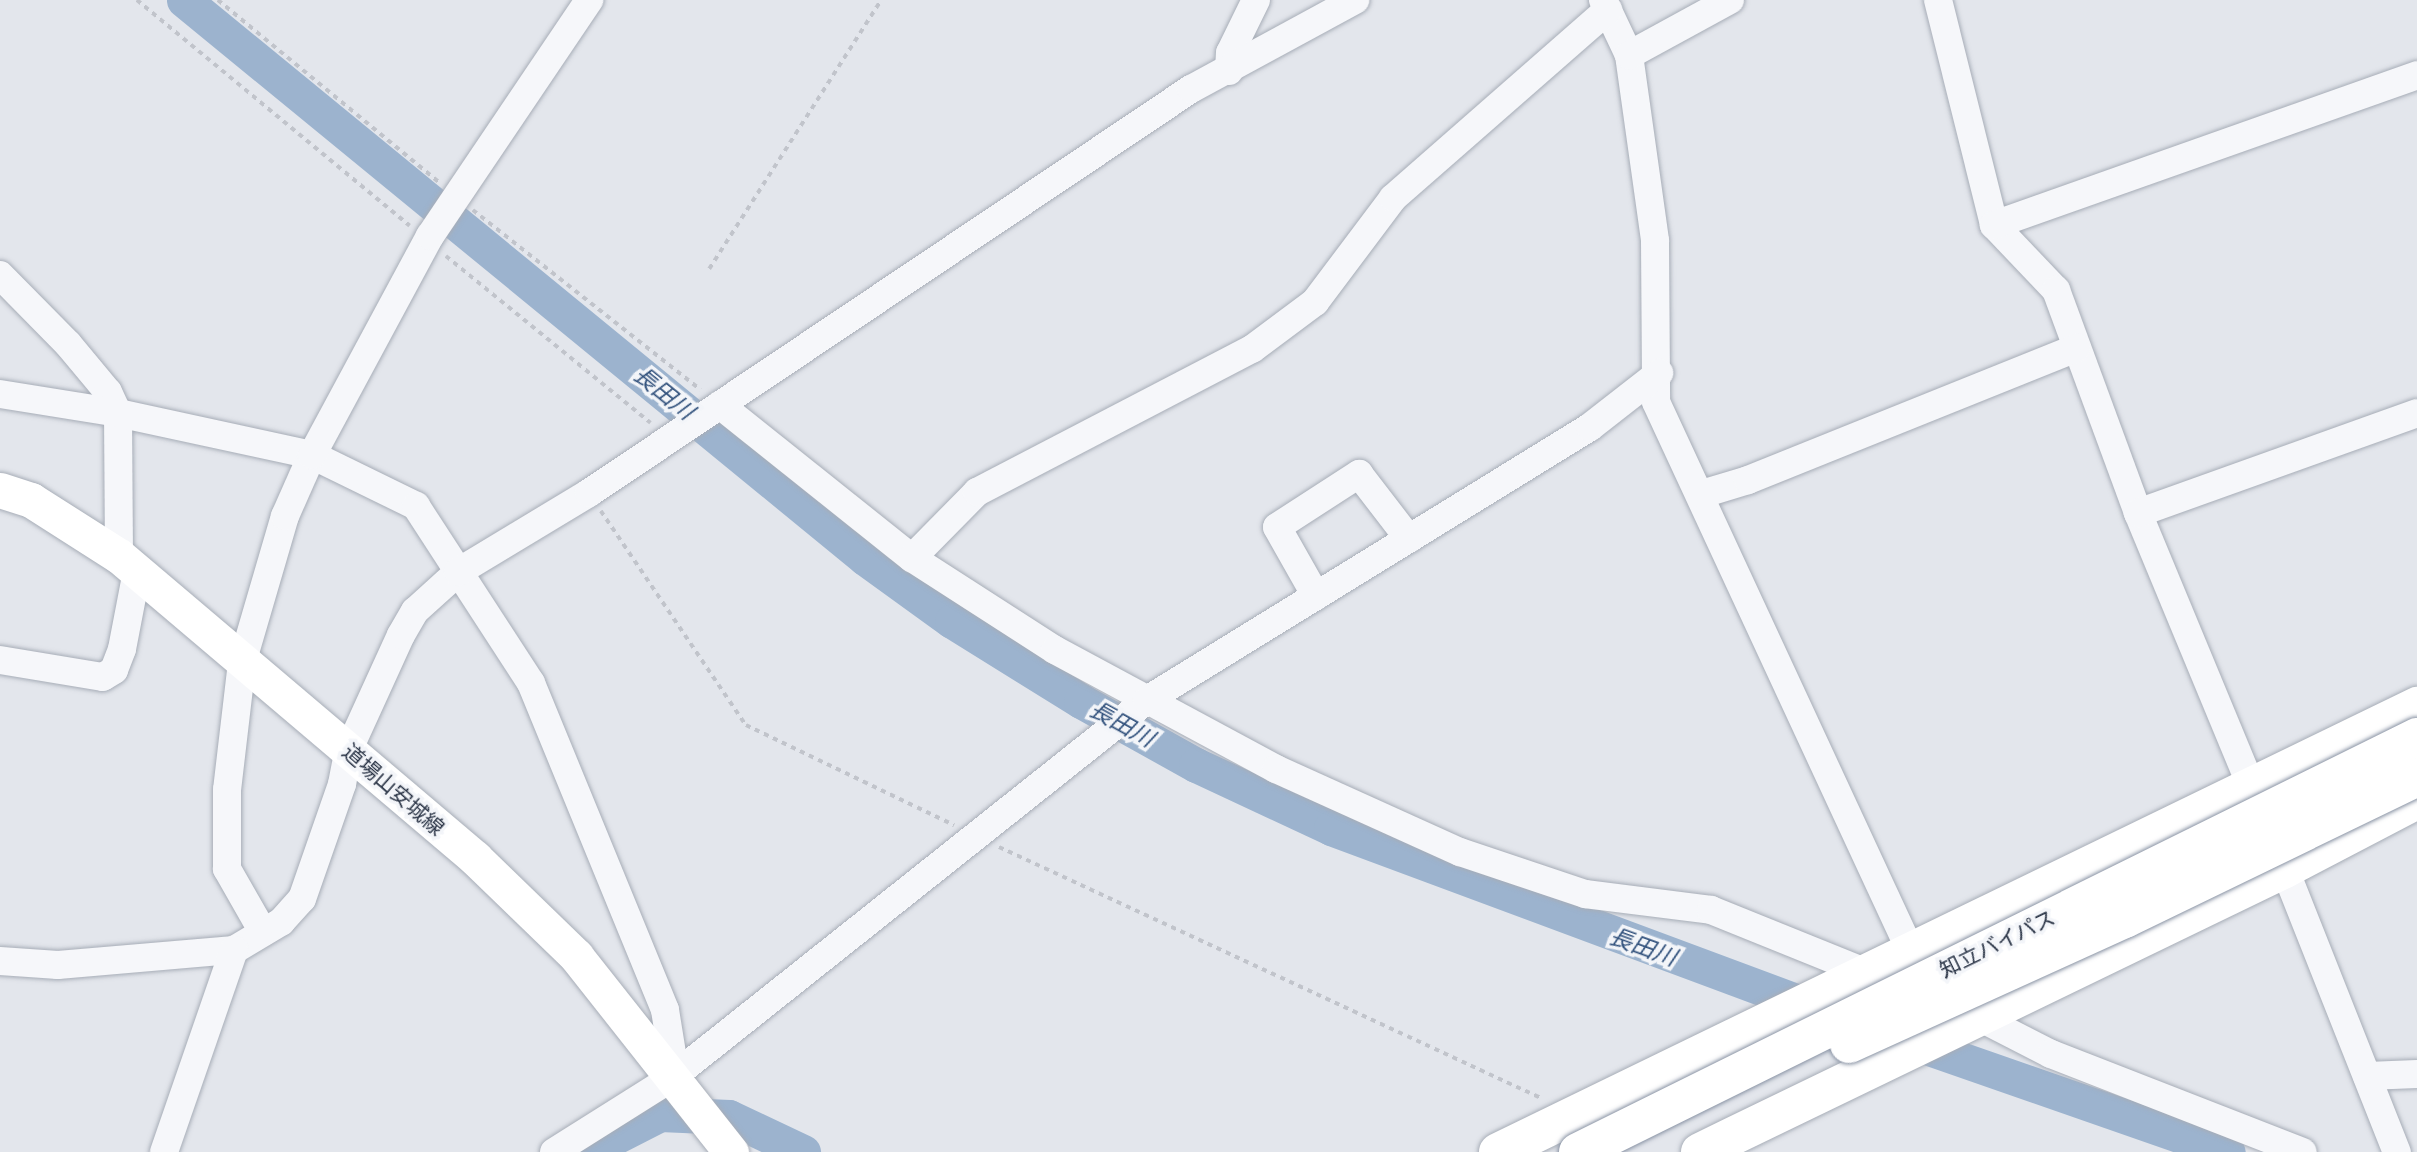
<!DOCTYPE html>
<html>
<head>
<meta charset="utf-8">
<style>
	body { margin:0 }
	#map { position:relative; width:2417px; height:1152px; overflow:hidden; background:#e3e6ec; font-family:Ubuntu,"Noto Sans JP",sans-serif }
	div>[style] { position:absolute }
	.river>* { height:35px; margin:-17.5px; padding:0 17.5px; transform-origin:17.5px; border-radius:17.5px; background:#9cb3ce }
	.path>* { height:3.5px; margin-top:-1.75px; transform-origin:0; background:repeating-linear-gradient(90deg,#c1c4cb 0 5px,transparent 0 10px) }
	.roads { filter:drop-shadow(0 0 2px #a7adb7) drop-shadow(0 0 2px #a7adb7) }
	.minor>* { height:28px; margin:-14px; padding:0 14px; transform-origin:14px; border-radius:14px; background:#f6f7fa }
	.major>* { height:35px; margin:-17.5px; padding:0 17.5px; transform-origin:17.5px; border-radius:17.5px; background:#fff }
	.highway>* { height:38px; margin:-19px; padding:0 19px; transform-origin:19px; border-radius:19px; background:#fff }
	.bridges { filter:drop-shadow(0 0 2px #8993a4) drop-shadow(0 0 2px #8993a4) }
	.highway-bridge>* { height:38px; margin:-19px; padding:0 19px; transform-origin:19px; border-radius:19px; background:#fff }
	span { translate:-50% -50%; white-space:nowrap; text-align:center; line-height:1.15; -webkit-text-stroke:7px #f3f5f9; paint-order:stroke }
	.street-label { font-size:21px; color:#293345 }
	.water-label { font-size:23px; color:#31517c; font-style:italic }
</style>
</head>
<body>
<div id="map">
	<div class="river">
		<i style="left:184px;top:0;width:880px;rotate:39.33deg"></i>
		<i style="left:865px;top:558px;width:107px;rotate:35.9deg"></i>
		<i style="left:952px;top:621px;width:152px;rotate:31.8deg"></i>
		<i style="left:1081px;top:701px;width:132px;rotate:29.1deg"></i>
		<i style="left:1196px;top:765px;width:149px;rotate:25deg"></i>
		<i style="left:1331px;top:828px;width:522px;rotate:20.41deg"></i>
		<i style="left:1900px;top:1038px;width:347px;rotate:19.2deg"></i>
		<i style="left:586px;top:1152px;width:83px;rotate:-27.2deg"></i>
		<i style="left:660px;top:1114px;width:69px;rotate:2.5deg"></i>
		<i style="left:729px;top:1117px;width:82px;rotate:25.3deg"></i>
	</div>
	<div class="path">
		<i style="left:137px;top:0;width:354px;rotate:39.6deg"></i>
		<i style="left:218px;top:0;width:288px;rotate:39.5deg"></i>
		<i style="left:473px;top:210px;width:290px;rotate:38.3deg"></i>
		<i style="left:446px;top:256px;width:264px;rotate:39.2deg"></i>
		<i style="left:709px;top:269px;width:319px;rotate:-57.4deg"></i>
		<i style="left:601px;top:511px;width:258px;rotate:55.9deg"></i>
		<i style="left:746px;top:725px;width:231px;rotate:25.7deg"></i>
		<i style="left:999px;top:847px;width:597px;rotate:24.85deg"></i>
	</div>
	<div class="roads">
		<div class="minor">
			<i style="left:1603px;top:0;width:61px;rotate:64.7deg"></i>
			<i style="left:1629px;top:55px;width:188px;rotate:82deg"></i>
			<i style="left:1655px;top:241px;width:161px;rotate:89.6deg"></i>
			<i style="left:1656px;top:402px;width:604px;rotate:65.13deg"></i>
			<i style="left:1938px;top:0;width:232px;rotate:76deg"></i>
			<i style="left:1994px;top:225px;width:90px;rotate:46.4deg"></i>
			<i style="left:2056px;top:290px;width:238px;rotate:69.8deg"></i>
			<i style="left:2138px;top:513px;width:316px;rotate:67.5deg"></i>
			<i style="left:1629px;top:55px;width:115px;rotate:-28.6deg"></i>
			<i style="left:1229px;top:71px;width:18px;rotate:-87deg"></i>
			<i style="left:1230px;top:53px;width:59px;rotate:-63.9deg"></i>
			<i style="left:1994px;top:225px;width:449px;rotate:-19.5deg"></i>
			<i style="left:0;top:275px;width:97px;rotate:45.4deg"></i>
			<i style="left:68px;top:344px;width:62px;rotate:50.2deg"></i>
			<i style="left:108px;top:392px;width:23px;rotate:65deg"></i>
			<i style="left:118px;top:413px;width:143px;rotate:89.6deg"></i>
			<i style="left:0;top:394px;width:120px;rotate:9.1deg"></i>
			<i style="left:118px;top:413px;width:198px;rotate:12.2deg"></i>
			<i style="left:312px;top:455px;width:116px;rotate:26.1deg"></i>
			<i style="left:416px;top:506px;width:211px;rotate:57deg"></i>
			<i style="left:531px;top:683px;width:353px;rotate:67.7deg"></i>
			<i style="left:665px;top:1010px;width:63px;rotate:80.8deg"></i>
			<i style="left:720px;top:405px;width:246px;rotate:38.6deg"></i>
			<i style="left:912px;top:558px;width:170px;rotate:32.8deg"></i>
			<i style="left:1055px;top:650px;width:251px;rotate:28.3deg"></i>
			<i style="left:1276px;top:769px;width:202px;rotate:24.3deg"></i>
			<i style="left:1460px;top:852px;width:132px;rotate:18.6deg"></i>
			<i style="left:1585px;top:894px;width:127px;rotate:7.2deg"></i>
			<i style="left:1711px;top:910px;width:179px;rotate:22deg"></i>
			<i style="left:1702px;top:494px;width:48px;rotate:-16.9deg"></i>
			<i style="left:1748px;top:480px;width:354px;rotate:-21.9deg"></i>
			<i style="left:2138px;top:513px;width:296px;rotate:-19.7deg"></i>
			<i style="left:912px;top:558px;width:93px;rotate:-45.4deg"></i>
			<i style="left:977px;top:492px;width:310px;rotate:-27.5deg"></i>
			<i style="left:1252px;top:349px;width:79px;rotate:-36.7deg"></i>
			<i style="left:1315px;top:302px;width:130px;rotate:-53.1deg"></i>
			<i style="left:1393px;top:198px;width:286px;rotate:-41.2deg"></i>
			<i style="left:1316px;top:596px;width:79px;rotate:-119.5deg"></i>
			<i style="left:1277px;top:527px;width:98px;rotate:-32.9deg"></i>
			<i style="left:1359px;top:474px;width:82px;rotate:52.4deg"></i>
			<i style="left:0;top:660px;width:104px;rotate:9.4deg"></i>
			<i style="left:103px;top:677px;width:13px;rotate:-32deg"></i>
			<i style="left:114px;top:670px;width:22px;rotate:-69deg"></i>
			<i style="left:122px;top:649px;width:79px;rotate:-79.1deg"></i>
			<i style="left:2278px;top:852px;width:323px;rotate:68.4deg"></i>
			<i style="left:263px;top:932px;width:73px;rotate:-119.7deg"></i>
			<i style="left:227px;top:869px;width:79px;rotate:-90deg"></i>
			<i style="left:227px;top:790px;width:128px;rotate:-83.3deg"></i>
			<i style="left:242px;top:663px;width:153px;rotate:-73.7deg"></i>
			<i style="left:285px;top:516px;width:67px;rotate:-66.1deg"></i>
			<i style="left:312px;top:455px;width:249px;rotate:-61.7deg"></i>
			<i style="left:430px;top:236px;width:285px;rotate:-56deg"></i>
			<i style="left:0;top:961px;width:58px;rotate:3.9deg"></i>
			<i style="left:58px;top:965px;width:177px;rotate:-4.9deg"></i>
			<i style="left:234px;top:950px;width:55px;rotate:-30.8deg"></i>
			<i style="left:281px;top:922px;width:31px;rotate:-48deg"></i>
			<i style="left:302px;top:899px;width:122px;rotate:-70.8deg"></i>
			<i style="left:342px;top:784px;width:36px;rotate:-79deg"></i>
			<i style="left:349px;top:749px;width:125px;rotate:-65.5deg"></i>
			<i style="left:401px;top:635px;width:28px;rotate:-60deg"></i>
			<i style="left:415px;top:611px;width:58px;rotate:-42.2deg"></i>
			<i style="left:458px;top:572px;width:153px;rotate:-31.1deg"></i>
			<i style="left:589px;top:493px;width:725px;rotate:-33.87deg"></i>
			<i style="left:1191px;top:89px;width:187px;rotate:-28.5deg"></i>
			<i style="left:1967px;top:1011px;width:94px;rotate:27.1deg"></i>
			<i style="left:2051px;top:1054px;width:270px;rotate:21.3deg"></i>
			<i style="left:2367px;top:1076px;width:50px;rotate:-2.3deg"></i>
			<i style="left:164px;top:1152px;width:214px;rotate:-70.9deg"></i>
			<i style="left:554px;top:1152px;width:137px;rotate:-32.2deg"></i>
			<i style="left:670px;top:1079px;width:609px;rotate:-38.47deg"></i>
			<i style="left:1147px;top:700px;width:520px;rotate:-31.64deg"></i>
			<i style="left:1590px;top:427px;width:88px;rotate:-38deg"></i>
		</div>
		<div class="major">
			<i style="left:0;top:490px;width:33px;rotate:18deg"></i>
			<i style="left:31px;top:500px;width:104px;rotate:32.5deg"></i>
			<i style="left:119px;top:556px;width:467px;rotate:40.3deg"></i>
			<i style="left:475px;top:858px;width:141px;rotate:44.1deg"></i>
			<i style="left:576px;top:956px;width:250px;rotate:51.7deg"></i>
		</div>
		<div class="highway">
			<i style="left:1498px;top:1152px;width:1022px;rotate:-25.89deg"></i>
			<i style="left:1700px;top:1152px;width:650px;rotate:-25.82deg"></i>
			<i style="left:2285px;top:869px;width:149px;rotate:-27.6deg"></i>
		</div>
	</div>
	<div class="bridges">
		<div class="highway-bridge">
			<i style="left:1849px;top:1044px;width:303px;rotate:-24.4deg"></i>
			<i style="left:2125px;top:919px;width:325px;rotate:-25.9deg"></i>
			<i style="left:1578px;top:1152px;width:936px;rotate:-26.32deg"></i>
		</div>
	</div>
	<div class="street-label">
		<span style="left:394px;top:789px;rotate:41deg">道場山安城線</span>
		<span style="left:1997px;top:943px;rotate:-26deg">知立バイパス</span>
	</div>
	<div class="water-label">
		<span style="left:664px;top:393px;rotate:39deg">長田川</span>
		<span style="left:1122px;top:724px;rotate:29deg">長田川</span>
		<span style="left:1643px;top:947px;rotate:20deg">長田川</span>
	</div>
</div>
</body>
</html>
